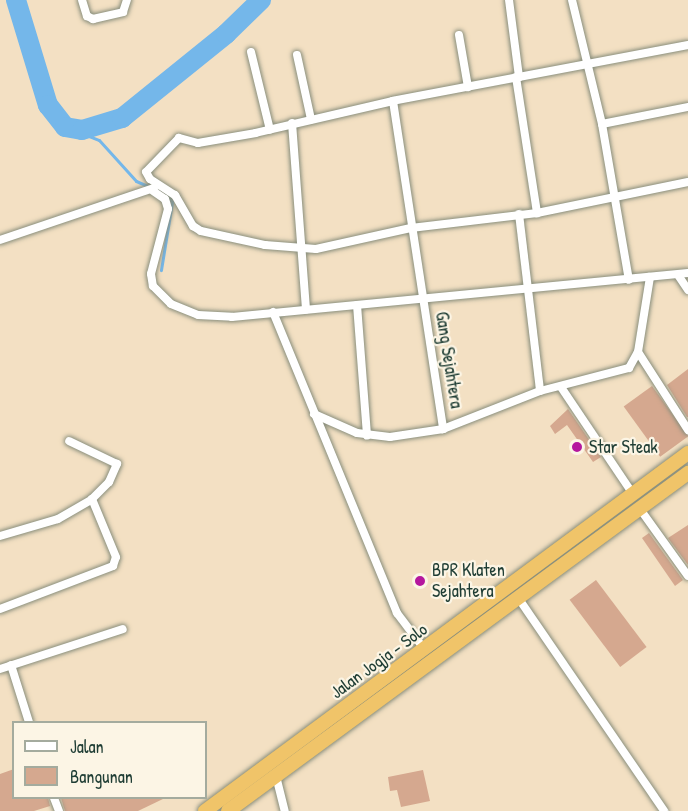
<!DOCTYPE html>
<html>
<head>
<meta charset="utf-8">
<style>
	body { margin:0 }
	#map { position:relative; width:688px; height:811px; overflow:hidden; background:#f3e0c3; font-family:"Patrick Hand",sans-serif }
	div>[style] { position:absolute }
	.stream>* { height:3px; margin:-1.5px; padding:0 1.5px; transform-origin:1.5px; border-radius:1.5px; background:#74b7ea }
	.river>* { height:20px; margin:-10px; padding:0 10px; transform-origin:10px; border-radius:10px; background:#74b7ea }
	.building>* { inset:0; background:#d5a88f; transform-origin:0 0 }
	.roads { filter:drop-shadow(0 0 2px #898e7c) drop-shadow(0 0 2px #898e7c) }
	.minor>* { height:8px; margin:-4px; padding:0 4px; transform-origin:4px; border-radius:4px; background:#fff }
	.trunk>* { height:14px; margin:-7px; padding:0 7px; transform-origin:7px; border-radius:7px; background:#f0c469 }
	.dots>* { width:16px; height:16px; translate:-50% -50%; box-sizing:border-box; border:3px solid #fcf5e5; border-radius:50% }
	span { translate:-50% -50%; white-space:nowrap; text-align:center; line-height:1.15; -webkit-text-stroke:4.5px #fcf5e5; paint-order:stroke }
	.street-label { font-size:18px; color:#1f3d34 }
	.poi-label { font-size:18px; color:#1f3d34 }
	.left { translate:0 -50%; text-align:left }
	.legend { position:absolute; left:12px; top:721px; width:195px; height:78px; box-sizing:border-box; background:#fcf5e5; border:2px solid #a4ab9e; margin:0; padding:8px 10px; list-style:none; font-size:18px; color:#1f3d34 }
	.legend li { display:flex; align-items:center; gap:12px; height:30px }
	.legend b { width:30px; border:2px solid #a4ab9e }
</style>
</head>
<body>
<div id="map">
	<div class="stream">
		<i style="left:74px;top:130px;width:27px;rotate:22deg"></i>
		<i style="left:99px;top:140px;width:55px;rotate:47.9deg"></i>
		<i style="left:136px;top:181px;width:15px;rotate:23deg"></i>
		<i style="left:156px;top:189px;width:13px;rotate:27deg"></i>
		<i style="left:168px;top:195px;width:8px;rotate:60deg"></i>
		<i style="left:172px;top:202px;width:69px;rotate:99.2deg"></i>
	</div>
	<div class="river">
		<i style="left:16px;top:0;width:110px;rotate:73.1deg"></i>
		<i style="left:48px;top:105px;width:28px;rotate:52deg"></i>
		<i style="left:65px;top:127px;width:17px;rotate:10deg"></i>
		<i style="left:82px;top:130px;width:42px;rotate:-16.7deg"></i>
		<i style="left:122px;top:118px;width:134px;rotate:-38.9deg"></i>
		<i style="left:226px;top:34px;width:49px;rotate:-44.2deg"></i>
	</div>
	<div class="building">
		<i style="clip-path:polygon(688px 369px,688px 417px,687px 417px,667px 385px)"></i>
		<i style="left:652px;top:386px;width:62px;height:35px;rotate:54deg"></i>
		<i style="clip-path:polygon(568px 409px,601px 457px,593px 462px,567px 425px,555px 434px,550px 426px)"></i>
		<i style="clip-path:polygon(688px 525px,688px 565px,668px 538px)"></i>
		<i style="clip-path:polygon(649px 533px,683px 580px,675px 586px,642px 538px)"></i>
		<i style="left:596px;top:580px;width:84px;height:33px;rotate:53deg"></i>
		<i style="clip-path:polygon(14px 769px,14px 798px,48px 798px,50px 806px,34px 811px,0 811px,0 774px)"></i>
		<i style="clip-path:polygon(423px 770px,430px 801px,401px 807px,397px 790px,390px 791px,388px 777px)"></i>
		<i style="clip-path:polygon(61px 798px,165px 798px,138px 811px,65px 811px)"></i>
	</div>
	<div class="roads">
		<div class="minor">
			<i style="left:82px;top:0;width:17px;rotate:73deg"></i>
			<i style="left:87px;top:16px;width:7px;rotate:27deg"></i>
			<i style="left:93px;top:19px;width:31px;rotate:-13deg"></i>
			<i style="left:123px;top:12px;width:13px;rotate:-72deg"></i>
			<i style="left:509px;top:0;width:78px;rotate:82.6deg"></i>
			<i style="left:572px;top:0;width:128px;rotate:76.4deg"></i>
			<i style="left:602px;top:124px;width:158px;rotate:80.2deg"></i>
			<i style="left:459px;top:35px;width:53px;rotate:80.2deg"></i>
			<i style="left:688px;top:45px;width:300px;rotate:169.3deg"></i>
			<i style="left:393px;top:101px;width:141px;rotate:166.9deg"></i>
			<i style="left:256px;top:133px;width:59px;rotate:170.2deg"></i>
			<i style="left:198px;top:143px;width:20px;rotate:-165deg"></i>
			<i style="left:179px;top:138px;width:47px;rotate:134.1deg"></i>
			<i style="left:146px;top:172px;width:8px;rotate:60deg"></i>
			<i style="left:150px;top:179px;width:30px;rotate:33deg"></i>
			<i style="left:175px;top:195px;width:36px;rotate:60deg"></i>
			<i style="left:193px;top:226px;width:9px;rotate:32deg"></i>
			<i style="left:201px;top:231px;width:66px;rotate:12.3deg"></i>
			<i style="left:265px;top:245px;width:51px;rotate:4.5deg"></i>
			<i style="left:316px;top:249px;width:97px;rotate:-12.5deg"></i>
			<i style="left:411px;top:228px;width:127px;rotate:-6.8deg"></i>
			<i style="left:537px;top:213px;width:154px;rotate:-11.6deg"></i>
			<i style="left:251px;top:52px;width:80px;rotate:76.3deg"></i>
			<i style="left:297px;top:55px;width:66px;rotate:77.7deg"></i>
			<i style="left:516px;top:77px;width:138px;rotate:81.2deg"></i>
			<i style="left:393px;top:101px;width:332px;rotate:81.3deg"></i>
			<i style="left:292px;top:123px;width:187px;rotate:85.7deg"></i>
			<i style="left:602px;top:124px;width:88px;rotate:-11.2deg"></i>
			<i style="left:153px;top:191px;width:14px;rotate:34deg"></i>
			<i style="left:165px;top:199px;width:10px;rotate:73deg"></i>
			<i style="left:168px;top:209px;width:67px;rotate:104.7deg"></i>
			<i style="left:151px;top:274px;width:12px;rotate:81deg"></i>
			<i style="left:153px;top:286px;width:25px;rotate:45deg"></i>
			<i style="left:171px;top:304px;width:29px;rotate:22deg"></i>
			<i style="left:198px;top:315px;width:34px;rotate:3deg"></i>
			<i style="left:232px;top:317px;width:458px;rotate:-5.5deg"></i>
			<i style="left:519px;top:214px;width:178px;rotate:83.2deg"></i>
			<i style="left:0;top:240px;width:163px;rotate:-18.7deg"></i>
			<i style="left:678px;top:275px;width:18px;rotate:56deg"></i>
			<i style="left:357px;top:305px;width:131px;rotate:85.6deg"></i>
			<i style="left:273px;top:312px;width:326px;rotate:67.6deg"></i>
			<i style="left:397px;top:613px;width:46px;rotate:52.9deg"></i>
			<i style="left:638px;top:352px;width:93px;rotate:57.3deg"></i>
			<i style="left:561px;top:387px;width:129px;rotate:56.1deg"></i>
			<i style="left:314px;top:414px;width:47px;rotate:23.8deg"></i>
			<i style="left:357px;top:433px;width:33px;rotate:7deg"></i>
			<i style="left:390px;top:437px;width:54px;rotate:-8.6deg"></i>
			<i style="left:443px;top:429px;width:104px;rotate:-21.4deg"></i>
			<i style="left:540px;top:391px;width:92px;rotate:-14.5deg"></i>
			<i style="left:629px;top:368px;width:18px;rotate:-61deg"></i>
			<i style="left:638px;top:352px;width:76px;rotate:-80.9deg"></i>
			<i style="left:640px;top:509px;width:82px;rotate:54.4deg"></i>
			<i style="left:0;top:536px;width:60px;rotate:-16.3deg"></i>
			<i style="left:58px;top:519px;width:39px;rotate:-30deg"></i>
			<i style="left:92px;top:499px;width:24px;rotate:-45deg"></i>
			<i style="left:109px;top:482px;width:20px;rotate:-66deg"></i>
			<i style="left:117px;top:464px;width:53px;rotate:-154.4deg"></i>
			<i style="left:519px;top:599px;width:257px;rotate:55.6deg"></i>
			<i style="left:0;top:609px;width:121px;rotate:-20.8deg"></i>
			<i style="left:113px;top:566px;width:9px;rotate:-72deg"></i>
			<i style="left:116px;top:557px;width:63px;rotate:-112.5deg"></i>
			<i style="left:11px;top:665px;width:60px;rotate:72.5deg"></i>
			<i style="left:0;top:669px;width:129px;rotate:-18deg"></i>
			<i style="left:276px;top:776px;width:36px;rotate:76deg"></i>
			<i style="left:54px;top:798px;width:14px;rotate:69deg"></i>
		</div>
		<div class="trunk">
			<i style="left:205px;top:811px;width:601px;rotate:-36.55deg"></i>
			<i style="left:228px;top:811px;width:571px;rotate:-36.31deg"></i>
		</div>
	</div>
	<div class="dots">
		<i style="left:577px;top:447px;background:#b5179e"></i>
		<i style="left:420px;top:581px;background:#b5179e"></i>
	</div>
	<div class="street-label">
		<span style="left:449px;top:360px;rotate:81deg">Gang Sejahtera</span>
		<span style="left:379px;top:661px;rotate:-36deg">Jalan Jogja - Solo</span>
	</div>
	<div class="poi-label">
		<span class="left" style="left:589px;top:447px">Star Steak</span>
		<span class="left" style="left:432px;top:581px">BPR Klaten<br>Sejahtera</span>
	</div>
	<ul class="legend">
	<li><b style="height:8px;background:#fff"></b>Jalan</li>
	<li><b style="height:16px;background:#d5a88f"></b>Bangunan</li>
	</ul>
</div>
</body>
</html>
